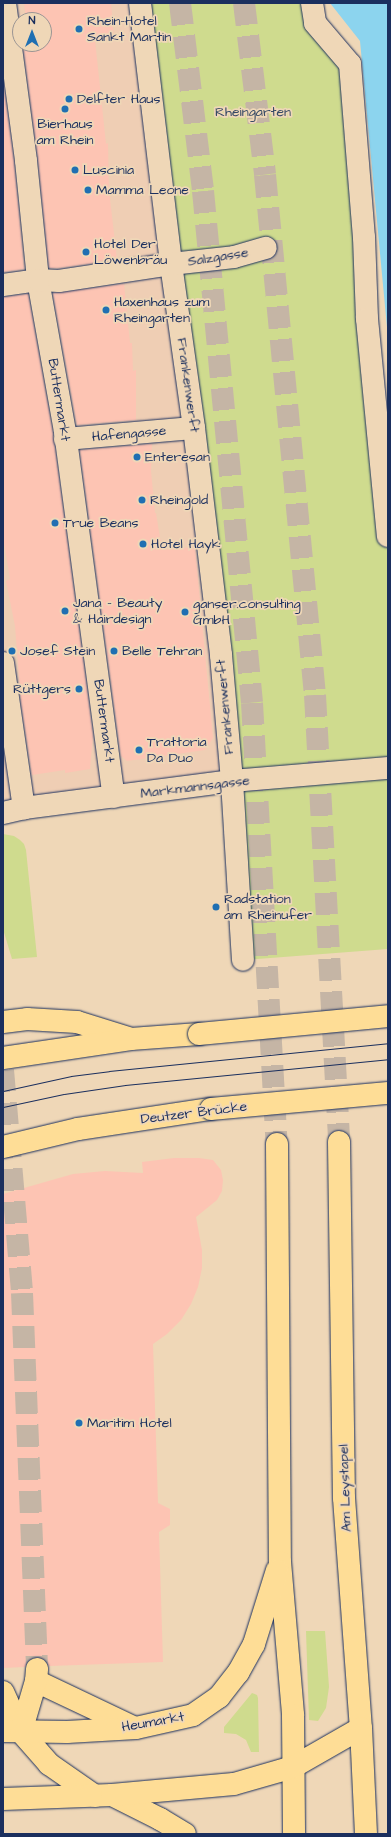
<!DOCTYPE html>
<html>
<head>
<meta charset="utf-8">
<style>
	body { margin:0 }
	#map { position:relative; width:391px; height:1837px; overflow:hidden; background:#efd7b7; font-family:"Architects Daughter",sans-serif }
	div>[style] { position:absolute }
	.built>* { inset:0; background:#efceb4 }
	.green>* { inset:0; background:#cfdb8e }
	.water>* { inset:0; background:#8cd4ee }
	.building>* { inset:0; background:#fdc4b3 }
	.major-tunnel>* { height:22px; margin-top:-11px; transform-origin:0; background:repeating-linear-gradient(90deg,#c5b5a5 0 22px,transparent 0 33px) }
	.roads { filter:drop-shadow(0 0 1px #1b2f5e) drop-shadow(0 0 1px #1b2f5e) }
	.minor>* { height:22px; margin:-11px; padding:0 11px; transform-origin:11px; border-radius:11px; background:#efd7b7 }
	.major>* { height:22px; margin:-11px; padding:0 11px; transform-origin:11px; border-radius:11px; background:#fedd96 }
	.tram>* { height:1px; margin:-0.5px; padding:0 0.5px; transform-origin:0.5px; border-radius:0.5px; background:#1b2f5e }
	.bridges { filter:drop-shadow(0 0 1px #1b2f5e) drop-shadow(0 0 1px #1b2f5e) }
	.major-bridge>* { height:22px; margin:-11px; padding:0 11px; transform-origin:11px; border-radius:11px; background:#fedd96 }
	.dots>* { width:11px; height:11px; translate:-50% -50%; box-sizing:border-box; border:2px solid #efd7b7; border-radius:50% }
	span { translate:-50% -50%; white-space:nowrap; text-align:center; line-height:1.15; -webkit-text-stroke:3.5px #efd7b7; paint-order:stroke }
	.poi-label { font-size:14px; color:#1b2f5e }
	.left { translate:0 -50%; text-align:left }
	.right { translate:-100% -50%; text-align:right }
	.park-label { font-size:14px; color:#364965 }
	.street-label { font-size:14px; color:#1b2f5e }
	.frame { position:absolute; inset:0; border:4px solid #1b2f5e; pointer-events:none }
	.north { position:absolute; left:12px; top:12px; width:40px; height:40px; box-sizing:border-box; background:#efd7b7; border:1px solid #9a9493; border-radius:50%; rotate:0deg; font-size:11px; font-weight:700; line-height:16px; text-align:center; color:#1b2f5e }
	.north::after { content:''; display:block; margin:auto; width:14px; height:18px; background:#1f6fb2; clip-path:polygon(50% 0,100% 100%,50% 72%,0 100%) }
</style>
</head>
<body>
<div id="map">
	<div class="built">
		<i style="clip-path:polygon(evenodd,3px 3px,128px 3px,232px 771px,3px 816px,3px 3px,20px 20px,44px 20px,44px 44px,20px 44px,20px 20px)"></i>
	</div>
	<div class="green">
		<i style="clip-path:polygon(140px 3px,312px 3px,350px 64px,388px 536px,388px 949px,243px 960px,232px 781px)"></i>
		<i style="clip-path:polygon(3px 834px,14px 836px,20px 840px,24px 844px,26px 850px,37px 957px,12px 959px,3px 929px)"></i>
		<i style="clip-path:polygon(306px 1631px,325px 1631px,329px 1687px,326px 1708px,318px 1721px,309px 1720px)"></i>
		<i style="clip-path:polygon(252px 1693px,257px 1695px,258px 1698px,259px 1752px,251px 1752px,246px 1740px,236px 1734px,224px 1733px,224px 1727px)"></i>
	</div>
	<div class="water">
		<i style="clip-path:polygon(330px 3px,388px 3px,388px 338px,360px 41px)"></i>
	</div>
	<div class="building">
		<i style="clip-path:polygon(24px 3px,111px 3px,114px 39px,95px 40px,106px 144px,108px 143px,109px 190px,117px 260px,58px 268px,49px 268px,38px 160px,23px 44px,44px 44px,44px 20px,26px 20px)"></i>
		<i style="clip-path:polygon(3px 83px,14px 162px,24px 269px,3px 272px)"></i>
		<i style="clip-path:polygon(124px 284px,130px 343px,132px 343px,133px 371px,136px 370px,136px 420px,77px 425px,53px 293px)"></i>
		<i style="clip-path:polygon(28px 294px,53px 434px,93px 736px,90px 769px,65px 773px,65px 770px,32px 775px,21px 702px,15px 626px,6px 581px,10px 579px,3px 537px,3px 297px)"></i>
		<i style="clip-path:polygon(152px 444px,151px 471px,155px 513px,156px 513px,162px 550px,195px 547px,213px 738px,205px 750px,127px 761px,121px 756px,80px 450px)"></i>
		<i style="clip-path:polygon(174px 1158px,199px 1158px,213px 1160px,221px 1170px,223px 1180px,222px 1191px,217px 1200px,196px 1217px,202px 1250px,202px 1268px,198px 1287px,191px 1304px,181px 1320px,167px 1334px,153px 1344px,158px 1503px,170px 1509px,170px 1525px,159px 1532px,163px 1662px,49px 1666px,44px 1659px,38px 1657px,31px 1658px,27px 1662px,25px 1667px,3px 1668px,3px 1194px,73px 1174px,105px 1171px,143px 1173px,142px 1162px)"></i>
	</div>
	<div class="major-tunnel">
		<i style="left:180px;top:3px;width:189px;rotate:83deg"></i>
		<i style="left:203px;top:191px;width:514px;rotate:84.53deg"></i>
		<i style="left:252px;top:703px;width:442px;rotate:86.8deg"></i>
		<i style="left:244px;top:3px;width:173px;rotate:83deg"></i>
		<i style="left:265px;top:175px;width:522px;rotate:84.51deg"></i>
		<i style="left:315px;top:695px;width:448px;rotate:86.9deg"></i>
		<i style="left:3px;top:1070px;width:224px;rotate:85.1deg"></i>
		<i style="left:22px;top:1293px;width:376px;rotate:87.7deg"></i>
	</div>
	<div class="roads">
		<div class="minor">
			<i style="left:5px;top:3px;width:159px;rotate:82.4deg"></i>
			<i style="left:26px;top:161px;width:120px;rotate:84.2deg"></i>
			<i style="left:38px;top:280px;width:154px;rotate:79.9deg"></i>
			<i style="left:65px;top:432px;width:368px;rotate:82.4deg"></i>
			<i style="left:140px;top:3px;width:263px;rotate:83.2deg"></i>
			<i style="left:171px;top:264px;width:166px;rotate:82deg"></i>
			<i style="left:194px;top:428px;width:229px;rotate:83.2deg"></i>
			<i style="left:221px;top:655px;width:126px;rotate:85deg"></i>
			<i style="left:232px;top:781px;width:179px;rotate:86.5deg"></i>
			<i style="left:312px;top:3px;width:20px;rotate:81deg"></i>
			<i style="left:315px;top:23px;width:54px;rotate:49.5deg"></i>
			<i style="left:350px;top:64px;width:174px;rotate:85.4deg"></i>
			<i style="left:364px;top:237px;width:82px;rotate:87.9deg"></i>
			<i style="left:367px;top:319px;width:218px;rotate:84.5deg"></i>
			<i style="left:3px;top:285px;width:35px;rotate:-8deg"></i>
			<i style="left:38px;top:280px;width:21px;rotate:3deg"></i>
			<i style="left:59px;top:281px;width:113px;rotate:-8.6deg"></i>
			<i style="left:171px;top:264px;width:63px;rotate:-6.3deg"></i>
			<i style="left:234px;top:257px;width:33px;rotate:-16deg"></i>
			<i style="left:65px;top:439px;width:129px;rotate:-4.9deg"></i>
			<i style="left:3px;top:663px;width:147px;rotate:81.8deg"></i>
			<i style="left:3px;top:813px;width:22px;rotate:-13deg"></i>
			<i style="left:24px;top:808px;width:210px;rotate:-7.4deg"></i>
			<i style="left:232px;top:781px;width:157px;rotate:-4.8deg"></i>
		</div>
		<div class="major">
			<i style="left:3px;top:1022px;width:24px;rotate:-7deg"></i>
			<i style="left:27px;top:1019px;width:50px;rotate:3.4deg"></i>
			<i style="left:77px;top:1022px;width:53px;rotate:17.4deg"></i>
			<i style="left:3px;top:1058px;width:129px;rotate:-8.4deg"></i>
			<i style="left:131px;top:1039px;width:68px;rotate:-4.2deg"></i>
			<i style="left:339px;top:1142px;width:356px;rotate:89.2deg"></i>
			<i style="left:344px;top:1498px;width:231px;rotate:85.8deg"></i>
			<i style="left:361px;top:1728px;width:106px;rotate:87.3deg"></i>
			<i style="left:277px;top:1144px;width:418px;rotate:89.6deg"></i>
			<i style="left:280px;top:1562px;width:154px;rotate:85.1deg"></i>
			<i style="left:293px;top:1715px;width:119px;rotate:89.5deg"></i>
			<i style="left:3px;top:1147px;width:77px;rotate:-13.5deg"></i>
			<i style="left:78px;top:1129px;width:134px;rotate:-8.6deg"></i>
			<i style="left:36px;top:1681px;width:107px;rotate:25.4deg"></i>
			<i style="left:3px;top:1692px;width:44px;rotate:65.8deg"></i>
			<i style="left:21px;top:1732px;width:43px;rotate:48.8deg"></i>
			<i style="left:49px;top:1764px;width:56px;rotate:34.8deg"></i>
			<i style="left:3px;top:1731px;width:64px;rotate:0.9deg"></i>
			<i style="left:67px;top:1732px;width:69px;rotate:-3.3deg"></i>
			<i style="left:136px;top:1728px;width:58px;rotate:-12.8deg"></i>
			<i style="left:193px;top:1715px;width:32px;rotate:-35deg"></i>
			<i style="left:219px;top:1697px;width:31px;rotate:-52deg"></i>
			<i style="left:238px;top:1673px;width:33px;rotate:-61deg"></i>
			<i style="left:254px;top:1644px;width:77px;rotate:-72.7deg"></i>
			<i style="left:21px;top:1732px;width:53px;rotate:-73.6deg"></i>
			<i style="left:36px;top:1681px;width:12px;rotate:-85deg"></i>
			<i style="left:112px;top:1795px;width:54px;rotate:26.6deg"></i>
			<i style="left:160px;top:1819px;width:29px;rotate:31deg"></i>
			<i style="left:3px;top:1799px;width:109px;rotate:-2.1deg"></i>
			<i style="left:112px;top:1795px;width:122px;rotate:-5.2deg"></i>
			<i style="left:234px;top:1784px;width:61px;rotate:-16.1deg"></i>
			<i style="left:293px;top:1767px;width:78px;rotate:-29.8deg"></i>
		</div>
	</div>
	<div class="tram">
		<i style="left:3px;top:1091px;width:70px;rotate:-12.4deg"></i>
		<i style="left:71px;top:1076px;width:38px;rotate:-7deg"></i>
		<i style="left:109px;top:1071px;width:280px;rotate:-5.7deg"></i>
		<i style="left:3px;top:1107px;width:62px;rotate:-12deg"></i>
		<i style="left:64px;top:1094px;width:62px;rotate:-8.4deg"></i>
		<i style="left:125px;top:1085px;width:264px;rotate:-5.6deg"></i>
	</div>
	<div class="bridges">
		<div class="major-bridge">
			<i style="left:199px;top:1034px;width:190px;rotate:-5.4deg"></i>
			<i style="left:211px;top:1109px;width:178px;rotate:-5.2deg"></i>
		</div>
	</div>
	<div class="dots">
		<i style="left:79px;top:29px;background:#1f6fb2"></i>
		<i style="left:69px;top:99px;background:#1f6fb2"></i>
		<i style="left:65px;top:109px;background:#1f6fb2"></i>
		<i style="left:75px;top:170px;background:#1f6fb2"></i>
		<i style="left:88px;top:190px;background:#1f6fb2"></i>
		<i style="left:86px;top:252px;background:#1f6fb2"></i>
		<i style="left:106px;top:310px;background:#1f6fb2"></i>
		<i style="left:137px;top:457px;background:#1f6fb2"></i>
		<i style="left:142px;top:500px;background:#1f6fb2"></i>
		<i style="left:55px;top:523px;background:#1f6fb2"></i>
		<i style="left:143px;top:544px;background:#1f6fb2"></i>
		<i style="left:65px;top:611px;background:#1f6fb2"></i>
		<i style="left:185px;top:612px;background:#1f6fb2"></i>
		<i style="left:12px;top:651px;background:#1f6fb2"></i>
		<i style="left:114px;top:651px;background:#1f6fb2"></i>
		<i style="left:79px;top:689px;background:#1f6fb2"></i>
		<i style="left:139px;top:750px;background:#1f6fb2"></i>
		<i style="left:216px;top:907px;background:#1f6fb2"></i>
		<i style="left:79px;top:1423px;background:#1f6fb2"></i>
	</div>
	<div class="poi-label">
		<span class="left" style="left:87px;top:29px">Rhein-Hotel<br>Sankt Martin</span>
		<span class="left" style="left:77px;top:99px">Delfter Haus</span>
		<span style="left:65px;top:132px">Bierhaus<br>am Rhein</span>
		<span class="left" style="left:83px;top:170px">Luscinia</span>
		<span class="left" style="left:96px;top:190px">Mamma Leone</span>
		<span class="left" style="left:94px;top:252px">Hotel Der<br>Löwenbräu</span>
		<span class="left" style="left:114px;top:310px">Haxenhaus zum<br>Rheingarten</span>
		<span class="left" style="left:145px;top:457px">Enteresan</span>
		<span class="left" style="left:150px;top:500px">Rheingold</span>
		<span class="left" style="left:63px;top:523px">True Beans</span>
		<span class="left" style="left:151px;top:544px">Hotel Hayk</span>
		<span class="left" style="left:73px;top:611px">Jana - Beauty<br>&amp; Hairdesign</span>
		<span class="left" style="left:193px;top:612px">ganser.consulting<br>GmbH</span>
		<span class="left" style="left:20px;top:651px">Josef Stein</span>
		<span class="left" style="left:122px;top:651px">Belle Tehran</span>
		<span class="right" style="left:71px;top:689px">Rüttgers</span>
		<span class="left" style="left:147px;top:750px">Trattoria<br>Da Duo</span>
		<span class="left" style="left:224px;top:907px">Radstation<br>am Rheinufer</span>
		<span class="left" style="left:87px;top:1423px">Maritim Hotel</span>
	</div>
	<div class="park-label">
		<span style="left:253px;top:112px">Rheingarten</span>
	</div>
	<div class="street-label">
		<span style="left:218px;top:257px;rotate:-9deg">Salzgasse</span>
		<span style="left:188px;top:385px;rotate:82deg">Frankenwerft</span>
		<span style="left:59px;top:400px;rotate:81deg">Buttermarkt</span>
		<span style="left:129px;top:434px;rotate:-5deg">Hafengasse</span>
		<span style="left:225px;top:707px;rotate:-95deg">Frankenwerft</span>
		<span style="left:104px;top:721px;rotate:82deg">Buttermarkt</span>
		<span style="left:195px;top:787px;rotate:-7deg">Markmannsgasse</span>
		<span style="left:194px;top:1113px;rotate:-7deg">Deutzer Brücke</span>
		<span style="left:345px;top:1488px;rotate:-92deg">Am Leystapel</span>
		<span style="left:153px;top:1722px;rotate:-10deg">Heumarkt</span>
	</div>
	<div class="frame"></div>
	<div class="north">N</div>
</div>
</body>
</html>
